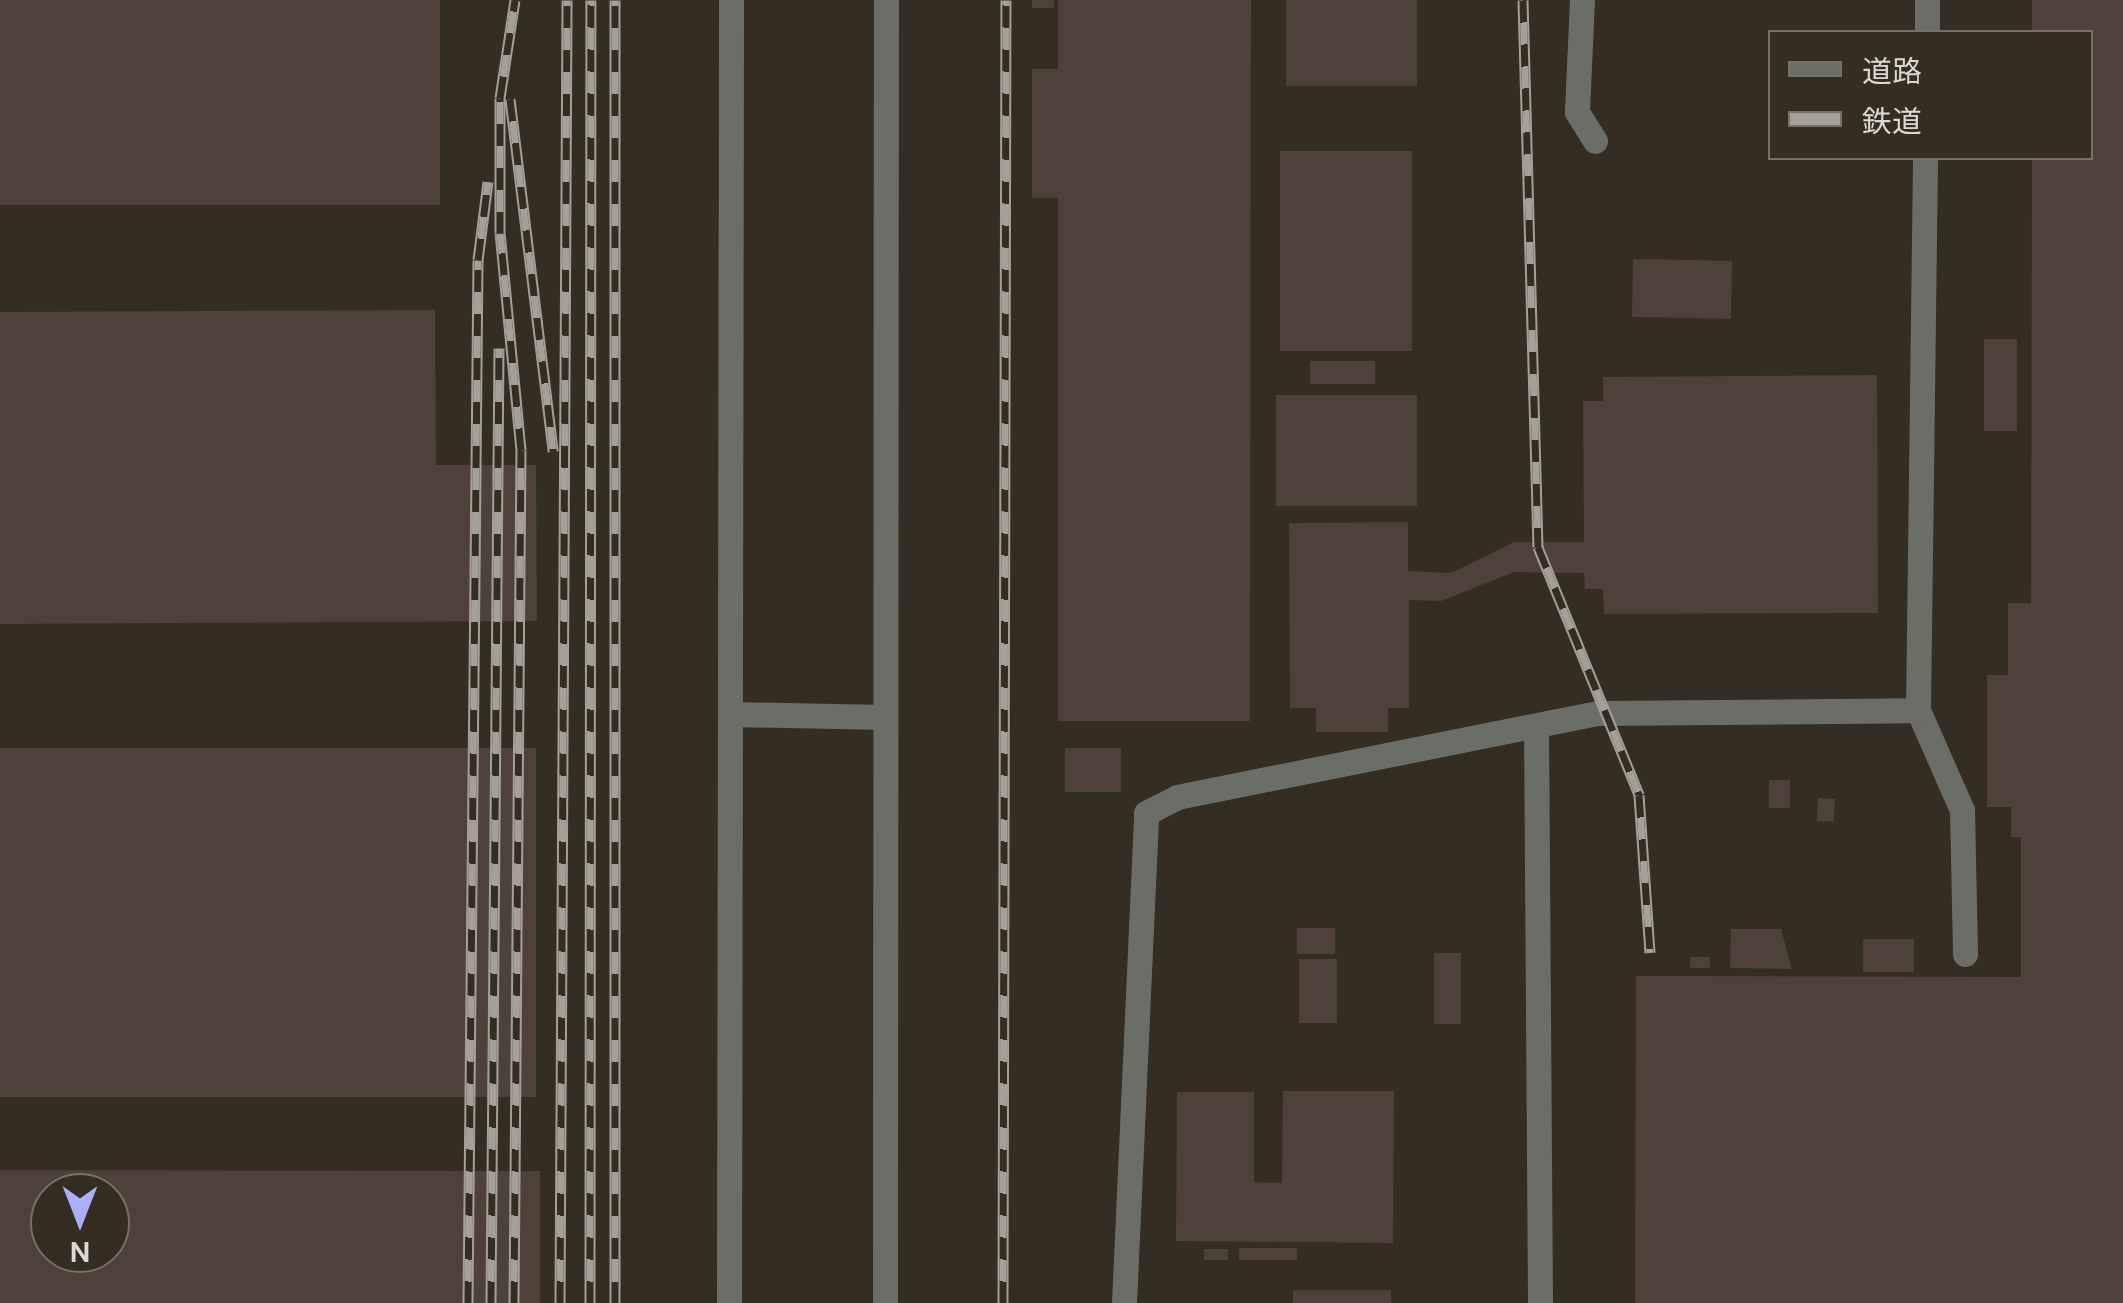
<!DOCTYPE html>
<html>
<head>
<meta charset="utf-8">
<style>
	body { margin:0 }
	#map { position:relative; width:2123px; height:1303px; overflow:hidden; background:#332d22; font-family:"DM Sans","Noto Sans JP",sans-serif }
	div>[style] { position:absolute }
	.building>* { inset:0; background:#4e413a; transform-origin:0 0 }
	.minor>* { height:25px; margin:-12.5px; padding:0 12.5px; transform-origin:12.5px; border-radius:12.5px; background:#6c6d67 }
	.rail>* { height:11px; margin-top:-5.5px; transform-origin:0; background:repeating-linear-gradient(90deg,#332d22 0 22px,#a4a097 0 44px); box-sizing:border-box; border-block:2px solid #a4a097 }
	span { translate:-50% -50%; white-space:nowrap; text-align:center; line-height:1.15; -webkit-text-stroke:10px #332d22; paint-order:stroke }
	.legend { position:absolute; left:1768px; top:30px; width:325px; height:130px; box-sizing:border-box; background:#332d22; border:2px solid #777168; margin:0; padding:12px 18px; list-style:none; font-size:30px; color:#dcd8d1 }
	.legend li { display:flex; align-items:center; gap:20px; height:50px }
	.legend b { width:50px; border:2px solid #777168 }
	.north { position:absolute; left:30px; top:1173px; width:100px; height:100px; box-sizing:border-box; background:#332d22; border:2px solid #777168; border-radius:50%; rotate:180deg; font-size:28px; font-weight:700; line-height:40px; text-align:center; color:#dcd8d1 }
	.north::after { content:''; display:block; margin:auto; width:35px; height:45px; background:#abaffb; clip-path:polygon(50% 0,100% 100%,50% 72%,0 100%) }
</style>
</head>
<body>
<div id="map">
	<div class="building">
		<i style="left:0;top:0;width:440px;height:205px"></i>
		<i style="left:1032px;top:0;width:22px;height:8px"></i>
		<i style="clip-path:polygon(1058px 0,1251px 0,1250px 721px,1058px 721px,1058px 198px,1032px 198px,1032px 69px,1058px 69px)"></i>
		<i style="left:1286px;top:0;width:131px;height:86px"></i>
		<i style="clip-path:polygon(2032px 0,2123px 0,2123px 1303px,1635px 1303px,1636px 976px,2021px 977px,2021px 837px,2011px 837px,2011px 807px,1987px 807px,1987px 675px,2008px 675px,2008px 603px,2031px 603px,2032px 158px,2090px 158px,2090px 32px,2032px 32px)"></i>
		<i style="left:1280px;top:151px;width:132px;height:200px"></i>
		<i style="left:1633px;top:259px;width:99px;height:58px;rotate:1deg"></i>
		<i style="clip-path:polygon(435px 310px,436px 465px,536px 465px,537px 621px,0 624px,0 312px)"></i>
		<i style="left:1984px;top:339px;width:33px;height:92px"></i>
		<i style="left:1310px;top:361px;width:65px;height:23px"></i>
		<i style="clip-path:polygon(1877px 375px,1878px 613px,1604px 614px,1603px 589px,1585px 589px,1584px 573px,1514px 572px,1441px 601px,1409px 600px,1409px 708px,1388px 708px,1388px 732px,1316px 732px,1316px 708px,1290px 708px,1289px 523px,1408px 522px,1408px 571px,1451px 573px,1514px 542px,1584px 542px,1583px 401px,1603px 401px,1603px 377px)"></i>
		<i style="left:1276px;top:395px;width:141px;height:111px"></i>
		<i style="left:536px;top:748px;width:349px;height:536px;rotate:90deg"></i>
		<i style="left:1065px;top:748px;width:56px;height:44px"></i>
		<i style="left:1769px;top:780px;width:21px;height:28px"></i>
		<i style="left:1818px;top:798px;width:17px;height:23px;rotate:3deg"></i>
		<i style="left:1297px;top:928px;width:38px;height:26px"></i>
		<i style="clip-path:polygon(1731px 929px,1781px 929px,1792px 969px,1730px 968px)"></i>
		<i style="left:1863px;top:939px;width:51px;height:33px"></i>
		<i style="left:1434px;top:953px;width:27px;height:71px"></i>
		<i style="left:1690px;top:957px;width:20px;height:11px"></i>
		<i style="left:1299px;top:959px;width:38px;height:64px"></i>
		<i style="clip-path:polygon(1283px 1091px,1394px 1091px,1393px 1243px,1176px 1241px,1177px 1092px,1254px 1092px,1254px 1182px,1282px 1183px)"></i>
		<i style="clip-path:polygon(evenodd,0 1170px,540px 1171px,540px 1303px,0 1303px,0 1170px,50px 1193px,110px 1193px,110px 1253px,50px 1253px,50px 1193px)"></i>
		<i style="left:1239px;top:1248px;width:58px;height:12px"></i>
		<i style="left:1204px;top:1249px;width:24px;height:11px"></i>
		<i style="left:1293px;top:1290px;width:98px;height:13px"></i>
	</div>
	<div class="minor">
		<i style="left:1582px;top:0;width:112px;rotate:92.6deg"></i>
		<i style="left:1577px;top:112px;width:34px;rotate:58deg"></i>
		<i style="left:1927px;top:32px;width:32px;rotate:-90deg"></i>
		<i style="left:1918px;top:710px;width:109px;rotate:66.3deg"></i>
		<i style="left:1962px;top:810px;width:144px;rotate:88.8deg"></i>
		<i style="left:730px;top:714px;width:155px;rotate:1.1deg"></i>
		<i style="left:1536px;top:727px;width:576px;rotate:89.6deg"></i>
		<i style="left:729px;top:1303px;width:1303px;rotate:-89.91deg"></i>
		<i style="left:885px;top:1303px;width:1303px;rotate:-89.96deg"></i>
		<i style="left:1124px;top:1303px;width:490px;rotate:-87.4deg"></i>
		<i style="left:1146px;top:813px;width:35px;rotate:-27deg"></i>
		<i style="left:1177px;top:797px;width:430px;rotate:-11.3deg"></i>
		<i style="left:1599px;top:713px;width:319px;rotate:-0.5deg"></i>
		<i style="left:1918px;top:710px;width:552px;rotate:-89.27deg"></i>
	</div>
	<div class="rail">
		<i style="left:1523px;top:0;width:547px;rotate:88.43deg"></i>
		<i style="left:1538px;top:547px;width:268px;rotate:67.8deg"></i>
		<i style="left:1639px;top:795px;width:158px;rotate:86deg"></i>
		<i style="left:510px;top:99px;width:355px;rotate:83deg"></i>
		<i style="left:468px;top:1303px;width:1043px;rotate:-89.45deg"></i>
		<i style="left:478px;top:260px;width:79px;rotate:-82.7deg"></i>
		<i style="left:491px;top:1303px;width:955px;rotate:-89.52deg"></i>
		<i style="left:514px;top:1303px;width:853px;rotate:-89.53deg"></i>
		<i style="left:521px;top:450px;width:218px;rotate:-95.5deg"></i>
		<i style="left:500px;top:233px;width:135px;rotate:-90deg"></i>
		<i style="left:500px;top:98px;width:99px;rotate:-81.3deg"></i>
		<i style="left:560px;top:1303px;width:1303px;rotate:-89.69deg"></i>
		<i style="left:590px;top:1303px;width:1303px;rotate:-89.96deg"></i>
		<i style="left:615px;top:1303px;width:1303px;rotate:-90deg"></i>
		<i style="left:1003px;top:1303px;width:1303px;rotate:-89.87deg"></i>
	</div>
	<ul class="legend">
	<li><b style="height:12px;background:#6c6d67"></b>道路</li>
	<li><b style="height:12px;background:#a4a097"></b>鉄道</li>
	</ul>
	<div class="north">N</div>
</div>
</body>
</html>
